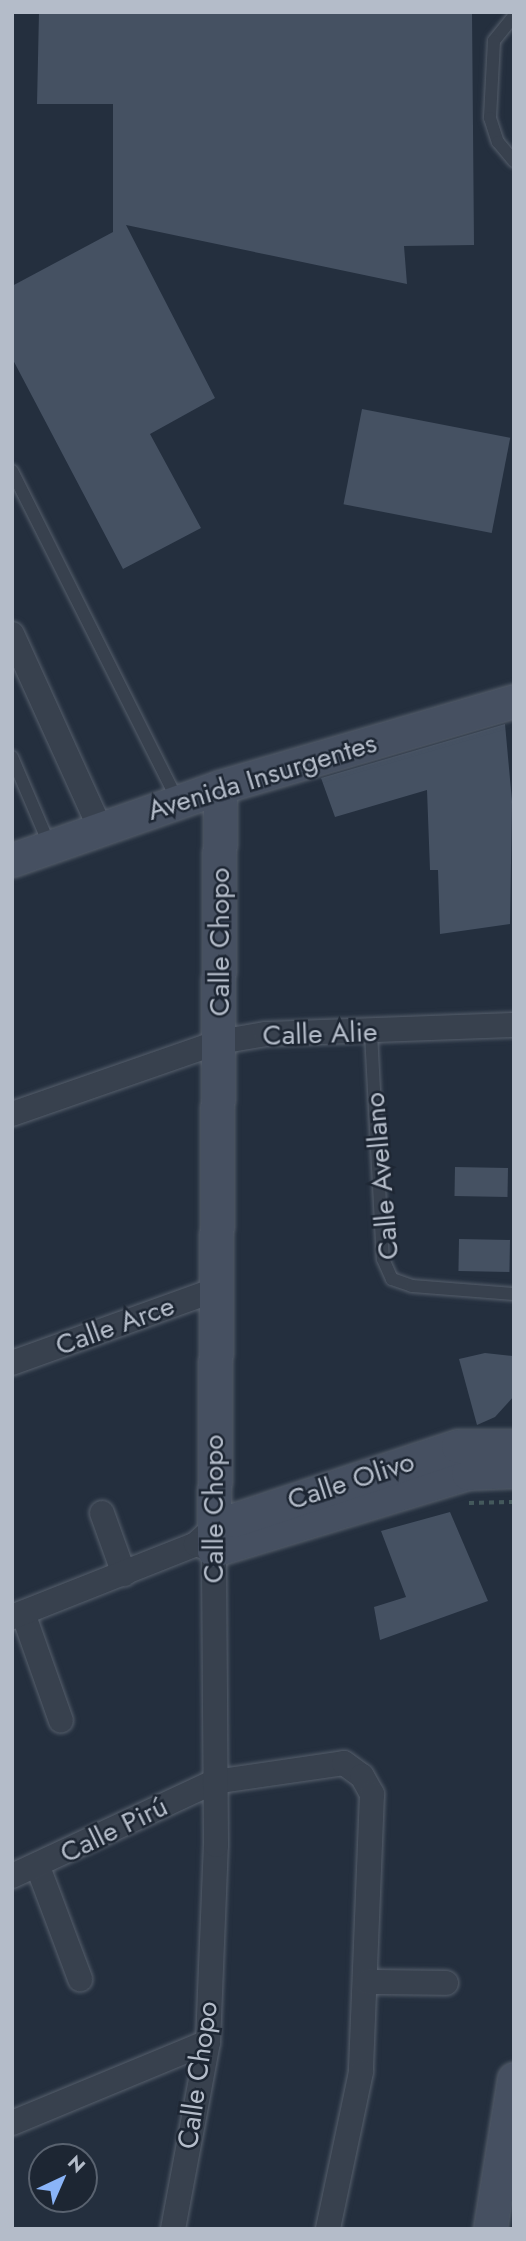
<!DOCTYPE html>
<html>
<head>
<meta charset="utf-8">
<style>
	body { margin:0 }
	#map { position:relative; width:526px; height:2241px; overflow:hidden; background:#242f3e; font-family:Jost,sans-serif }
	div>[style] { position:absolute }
	.building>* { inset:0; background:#455162; transform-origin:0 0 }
	.path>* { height:3.5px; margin-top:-1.75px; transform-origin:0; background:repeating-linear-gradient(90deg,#44595c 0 5px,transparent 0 10px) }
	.roads { filter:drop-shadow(0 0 2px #565f6c) drop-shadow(0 0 2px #565f6c) }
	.lane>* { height:12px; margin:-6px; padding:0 6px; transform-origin:6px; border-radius:6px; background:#38414e }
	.street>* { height:24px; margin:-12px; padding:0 12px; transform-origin:12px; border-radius:12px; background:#38414e }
	.secondary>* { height:33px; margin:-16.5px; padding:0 16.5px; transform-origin:16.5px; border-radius:16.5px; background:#465061 }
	span { translate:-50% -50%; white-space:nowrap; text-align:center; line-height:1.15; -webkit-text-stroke:5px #1d2633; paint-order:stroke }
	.street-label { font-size:28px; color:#b4bcc9 }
	.frame { position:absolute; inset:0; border:14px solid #b4bcc9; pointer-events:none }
	.north { position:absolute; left:28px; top:2143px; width:70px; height:70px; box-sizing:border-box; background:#1d2633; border:2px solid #59626f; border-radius:50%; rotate:44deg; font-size:19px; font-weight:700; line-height:28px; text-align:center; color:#b4bcc9 }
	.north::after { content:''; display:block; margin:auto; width:24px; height:32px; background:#8ab4f8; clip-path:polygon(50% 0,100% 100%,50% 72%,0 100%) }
</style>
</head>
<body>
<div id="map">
	<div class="building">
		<i style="clip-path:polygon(39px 12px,472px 12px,474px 245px,404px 246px,407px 284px,126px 225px,215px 398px,150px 434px,201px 528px,123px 569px,12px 358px,12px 286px,113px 232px,113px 104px,37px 104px)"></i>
		<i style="left:362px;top:409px;width:151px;height:97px;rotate:11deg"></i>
		<i style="clip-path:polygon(505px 724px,512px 801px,510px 924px,440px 934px,438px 870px,430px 870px,427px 790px,335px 817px,321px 778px)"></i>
		<i style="left:455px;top:1167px;width:53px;height:29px;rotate:1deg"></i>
		<i style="left:459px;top:1239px;width:51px;height:32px;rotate:1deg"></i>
		<i style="clip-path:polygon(485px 1353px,513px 1356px,514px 1396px,495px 1417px,477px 1425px,459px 1359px)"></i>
		<i style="clip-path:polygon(450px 1512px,488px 1601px,380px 1640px,374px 1607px,406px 1597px,381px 1531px)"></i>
	</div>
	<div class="path">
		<i style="left:469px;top:1503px;width:45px;rotate:-1.3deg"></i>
	</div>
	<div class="roads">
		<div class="lane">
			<i style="left:514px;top:16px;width:32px;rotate:129deg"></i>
			<i style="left:494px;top:41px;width:77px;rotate:93deg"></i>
			<i style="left:490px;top:118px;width:25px;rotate:72deg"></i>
			<i style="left:498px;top:142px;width:25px;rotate:50deg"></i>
			<i style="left:12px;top:471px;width:367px;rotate:63.3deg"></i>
			<i style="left:12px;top:757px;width:97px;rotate:66.9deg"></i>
			<i style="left:371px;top:1033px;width:226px;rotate:87deg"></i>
			<i style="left:383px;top:1259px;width:22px;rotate:66deg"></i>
			<i style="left:392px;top:1279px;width:21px;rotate:19deg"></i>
			<i style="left:412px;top:1286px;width:102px;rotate:4.5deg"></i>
		</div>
		<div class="street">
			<i style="left:12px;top:634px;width:213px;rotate:65.6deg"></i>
			<i style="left:12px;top:1114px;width:219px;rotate:-19.2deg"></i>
			<i style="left:219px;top:1042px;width:48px;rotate:-9.7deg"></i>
			<i style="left:266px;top:1034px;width:248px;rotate:-2.1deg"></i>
			<i style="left:12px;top:1363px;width:219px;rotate:-19.8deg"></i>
			<i style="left:102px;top:1513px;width:65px;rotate:70.2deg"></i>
			<i style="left:23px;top:1613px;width:114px;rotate:70.6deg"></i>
			<i style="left:12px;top:1617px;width:198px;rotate:-21.6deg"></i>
			<i style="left:196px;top:1544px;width:15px;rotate:-42deg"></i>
			<i style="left:38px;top:1867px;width:120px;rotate:69.4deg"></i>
			<i style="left:12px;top:1876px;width:223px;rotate:-25deg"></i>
			<i style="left:214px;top:1782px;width:131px;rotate:-8.3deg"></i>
			<i style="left:344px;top:1763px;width:22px;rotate:36deg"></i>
			<i style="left:362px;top:1776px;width:21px;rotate:61deg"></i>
			<i style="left:372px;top:1794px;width:278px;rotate:92.3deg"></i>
			<i style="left:361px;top:2072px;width:160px;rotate:101.9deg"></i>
			<i style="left:367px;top:1982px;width:79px;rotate:0.7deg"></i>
			<i style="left:12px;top:2123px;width:212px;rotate:-22.5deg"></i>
			<i style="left:173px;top:2229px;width:190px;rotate:-79.4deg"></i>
			<i style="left:208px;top:2042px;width:197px;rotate:-87.7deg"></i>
			<i style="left:216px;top:1845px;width:295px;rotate:-90.4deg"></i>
			<i style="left:214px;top:1550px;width:19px;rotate:-162deg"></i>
		</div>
		<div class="secondary">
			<i style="left:220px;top:787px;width:763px;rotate:90.45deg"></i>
			<i style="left:214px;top:1550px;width:265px;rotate:-16.9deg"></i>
			<i style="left:468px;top:1473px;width:46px;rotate:-2.5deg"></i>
			<i style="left:12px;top:860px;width:220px;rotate:-19.3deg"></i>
			<i style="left:220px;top:787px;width:306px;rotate:-16.3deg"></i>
			<i style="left:234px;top:1520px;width:236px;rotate:-18.3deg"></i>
			<i style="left:458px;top:1446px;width:56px"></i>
			<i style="left:490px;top:2229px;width:152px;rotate:-80.9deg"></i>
		</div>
	</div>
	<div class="street-label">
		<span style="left:262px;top:777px;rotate:-17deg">Avenida Insurgentes</span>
		<span style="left:220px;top:942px;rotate:-90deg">Calle Chopo</span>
		<span style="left:320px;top:1034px;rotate:-2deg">Calle Alie</span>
		<span style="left:382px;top:1176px;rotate:-95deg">Calle Avellano</span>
		<span style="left:115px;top:1326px;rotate:-20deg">Calle Arce</span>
		<span style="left:351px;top:1481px;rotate:-18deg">Calle Olivo</span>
		<span style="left:214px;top:1509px;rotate:-90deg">Calle Chopo</span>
		<span style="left:114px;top:1830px;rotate:-26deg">Calle Pirú</span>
		<span style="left:198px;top:2075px;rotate:-82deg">Calle Chopo</span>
	</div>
	<div class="frame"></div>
	<div class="north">N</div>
</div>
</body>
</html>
